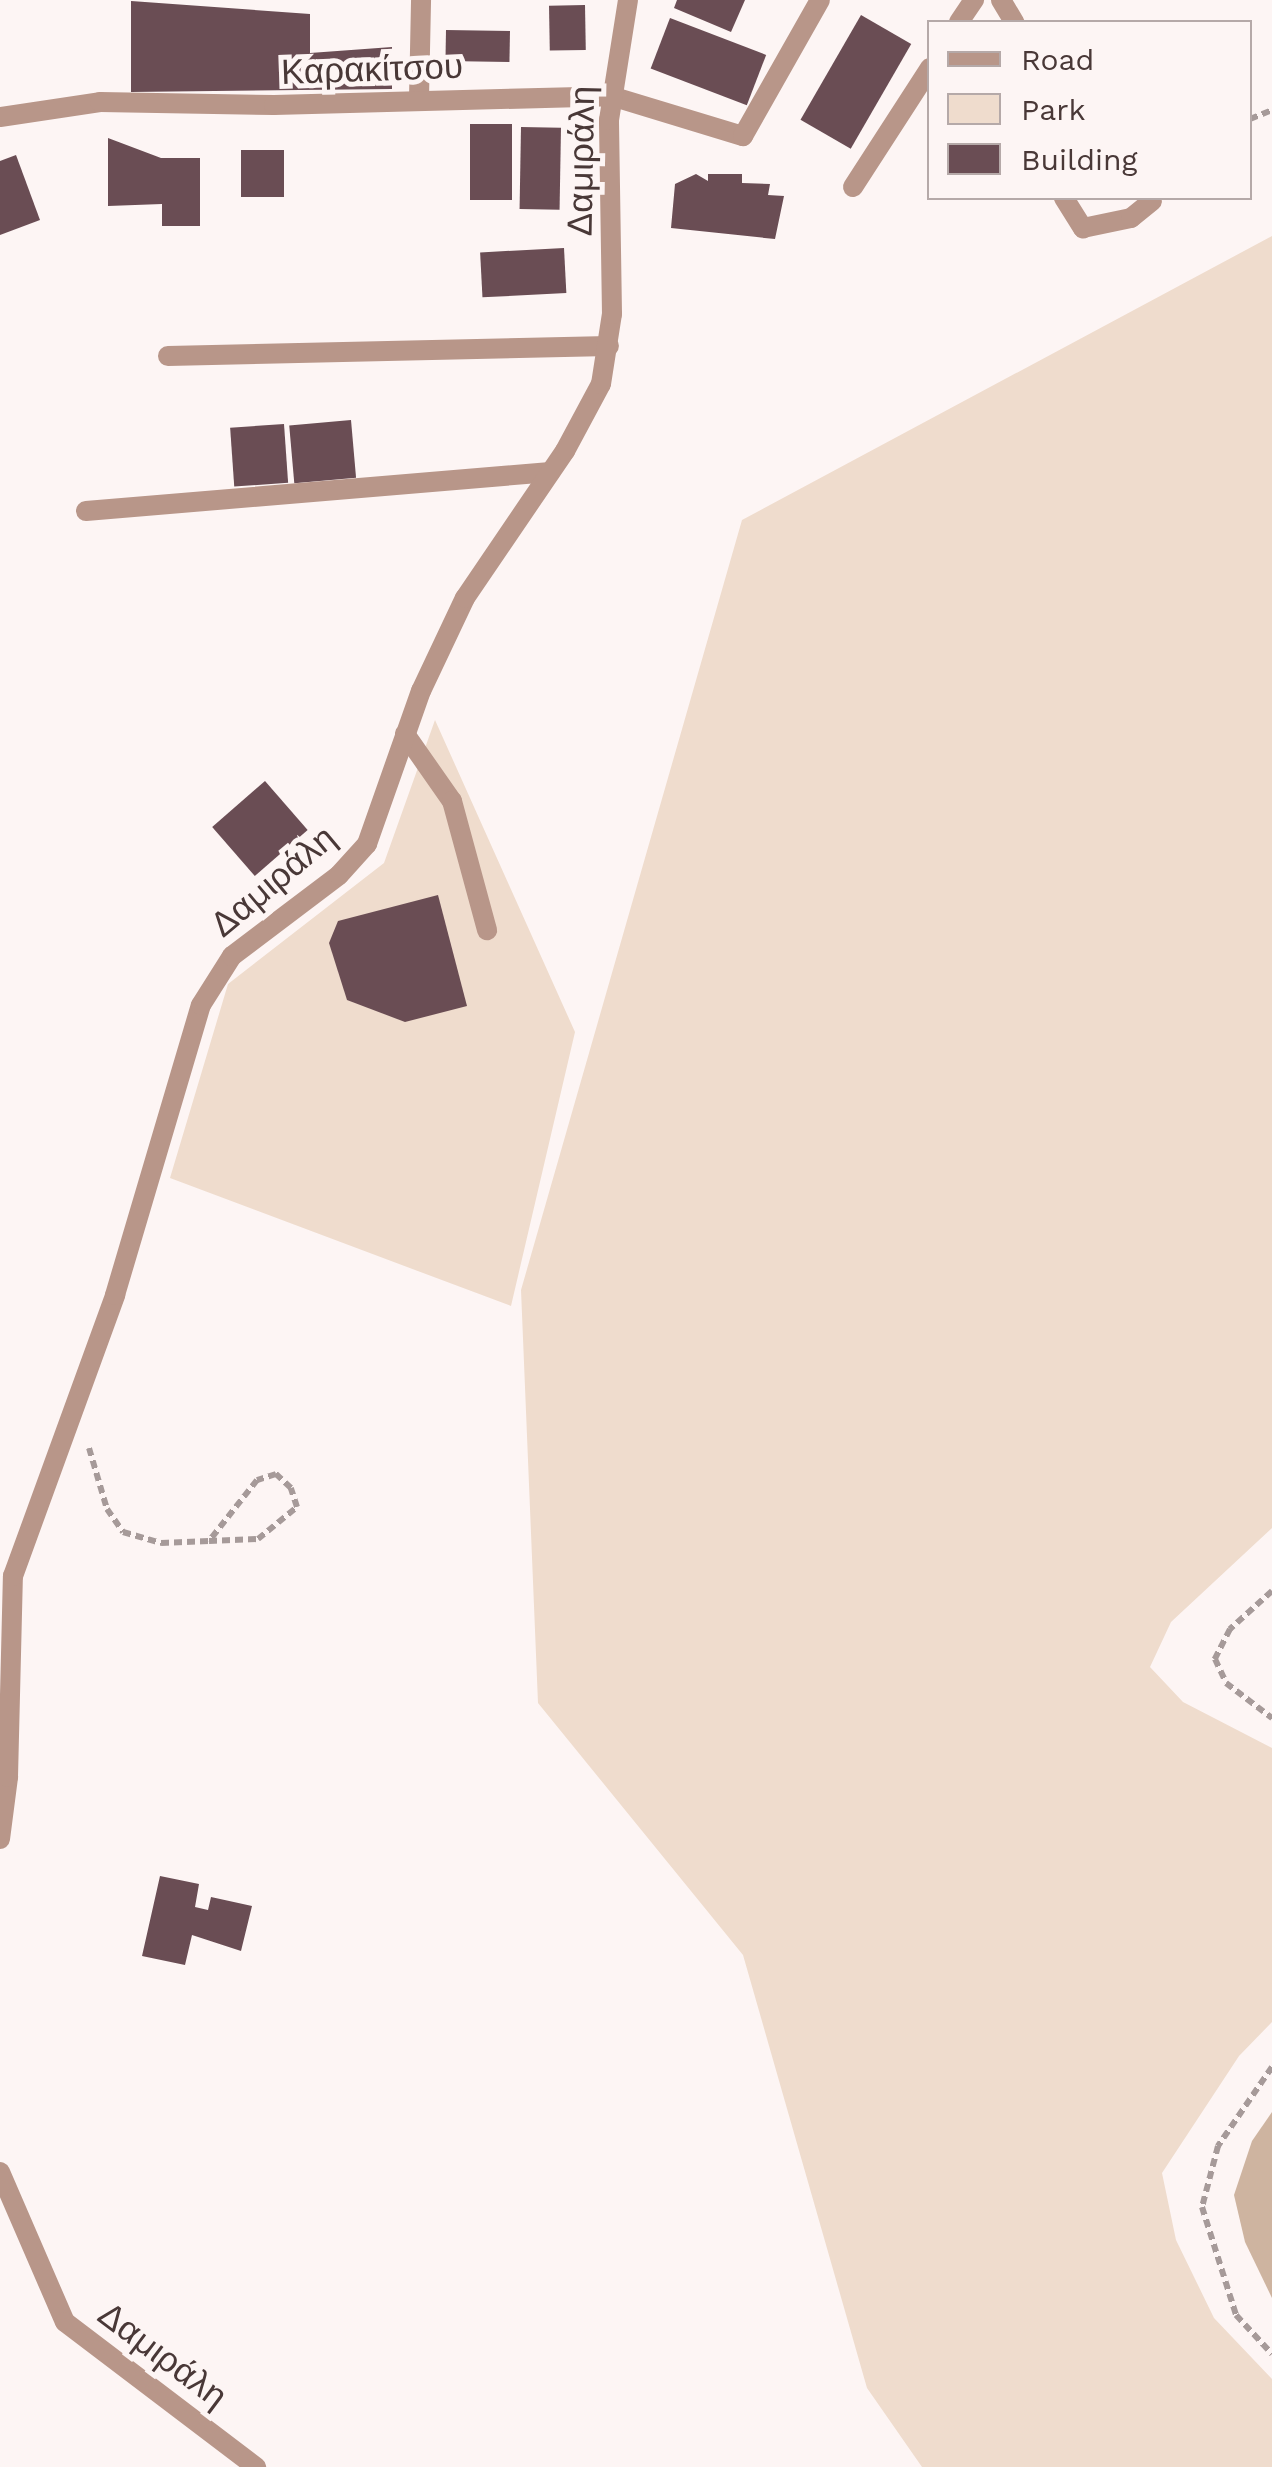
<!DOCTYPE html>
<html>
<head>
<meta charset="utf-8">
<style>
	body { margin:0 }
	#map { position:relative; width:1272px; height:2467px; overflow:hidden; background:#fdf5f4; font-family:"Work Sans",sans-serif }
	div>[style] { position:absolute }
	.green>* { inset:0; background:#efdccd }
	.forest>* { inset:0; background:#ceb4a0 }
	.building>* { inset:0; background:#6a4d54; transform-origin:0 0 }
	.path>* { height:6px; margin-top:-3px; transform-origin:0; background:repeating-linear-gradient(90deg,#a69a99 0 8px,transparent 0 13px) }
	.street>* { height:20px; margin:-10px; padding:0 10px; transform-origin:10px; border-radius:10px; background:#b89689 }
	span { translate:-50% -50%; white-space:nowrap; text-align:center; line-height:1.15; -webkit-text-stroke:10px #fdf5f4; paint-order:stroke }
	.street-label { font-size:35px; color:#493837 }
	.legend { position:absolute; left:927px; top:20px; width:325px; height:180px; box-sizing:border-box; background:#fdf5f4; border:2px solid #b5a9a8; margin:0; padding:12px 18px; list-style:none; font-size:30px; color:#493837 }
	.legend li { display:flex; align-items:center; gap:20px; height:50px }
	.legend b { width:50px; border:2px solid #b5a9a8 }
</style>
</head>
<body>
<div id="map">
	<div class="green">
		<i style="clip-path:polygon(1272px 236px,1272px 1528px,1171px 1622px,1150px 1667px,1183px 1702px,1272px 1748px,1272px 2022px,1239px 2056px,1162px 2173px,1176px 2240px,1214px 2318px,1272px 2379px,1272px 2467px,922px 2467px,867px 2388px,743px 1955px,538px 1703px,521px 1290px,742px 520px)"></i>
		<i style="clip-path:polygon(435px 720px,575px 1032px,511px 1306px,170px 1178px,228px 984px,384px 863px)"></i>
	</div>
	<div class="forest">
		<i style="clip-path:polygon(1272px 2112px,1272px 2298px,1245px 2242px,1234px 2195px,1252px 2141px)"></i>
	</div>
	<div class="building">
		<i style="clip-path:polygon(677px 0,745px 0,731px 32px,674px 8px)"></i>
		<i style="clip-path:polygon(131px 1px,310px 14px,310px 53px,392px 47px,392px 89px,131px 92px)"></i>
		<i style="left:585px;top:5px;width:45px;height:36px;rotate:89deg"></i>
		<i style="left:861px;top:15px;width:58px;height:121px;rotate:30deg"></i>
		<i style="left:670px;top:18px;width:103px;height:54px;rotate:21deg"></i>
		<i style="left:446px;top:30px;width:64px;height:31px;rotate:1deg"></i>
		<i style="left:470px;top:124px;width:42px;height:76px"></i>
		<i style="left:521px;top:127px;width:40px;height:82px;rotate:1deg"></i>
		<i style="clip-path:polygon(108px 138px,161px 158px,200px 158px,200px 226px,162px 226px,162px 204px,108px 206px)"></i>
		<i style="left:284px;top:150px;width:47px;height:43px;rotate:90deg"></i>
		<i style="clip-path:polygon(16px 155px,40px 220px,0 235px,0 161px)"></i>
		<i style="clip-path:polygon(696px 174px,708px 181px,708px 174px,742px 174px,742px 183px,770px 184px,768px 195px,784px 196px,775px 239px,671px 228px,675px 184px)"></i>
		<i style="left:564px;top:248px;width:45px;height:84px;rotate:87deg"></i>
		<i style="left:351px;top:420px;width:58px;height:62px;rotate:85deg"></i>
		<i style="left:284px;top:424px;width:59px;height:54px;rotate:86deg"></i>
		<i style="left:265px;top:781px;width:65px;height:70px;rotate:49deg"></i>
		<i style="clip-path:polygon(438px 895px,467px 1006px,405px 1022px,347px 1000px,329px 943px,338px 921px)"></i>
		<i style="clip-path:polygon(160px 1876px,199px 1884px,195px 1907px,208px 1910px,211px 1897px,252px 1906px,241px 1951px,192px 1935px,185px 1965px,142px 1956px)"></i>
	</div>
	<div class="path">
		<i style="left:1250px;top:119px;width:24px;rotate:-22deg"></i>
		<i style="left:89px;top:1448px;width:64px;rotate:73.6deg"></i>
		<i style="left:107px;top:1509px;width:28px;rotate:55deg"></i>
		<i style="left:123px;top:1532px;width:40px;rotate:16deg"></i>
		<i style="left:161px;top:1543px;width:48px;rotate:-2.4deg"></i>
		<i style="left:209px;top:1541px;width:49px;rotate:-2.3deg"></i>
		<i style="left:258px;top:1539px;width:50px;rotate:-39.4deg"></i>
		<i style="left:297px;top:1507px;width:20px;rotate:-108deg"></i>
		<i style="left:291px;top:1488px;width:21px;rotate:-137deg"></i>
		<i style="left:276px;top:1474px;width:20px;rotate:162deg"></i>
		<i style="left:257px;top:1480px;width:78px;rotate:128.2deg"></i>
		<i style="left:1272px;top:1591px;width:57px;rotate:137.9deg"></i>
		<i style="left:1230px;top:1629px;width:34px;rotate:117deg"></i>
		<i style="left:1215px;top:1659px;width:26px;rotate:65deg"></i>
		<i style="left:1226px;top:1683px;width:58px;rotate:37.3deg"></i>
		<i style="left:1272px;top:2067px;width:96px;rotate:124.4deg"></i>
		<i style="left:1218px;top:2146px;width:63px;rotate:104.7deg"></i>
		<i style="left:1202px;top:2207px;width:113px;rotate:72.5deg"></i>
		<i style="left:1236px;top:2315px;width:53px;rotate:47.3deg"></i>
	</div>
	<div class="street">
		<i style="left:1001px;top:0;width:26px;rotate:59deg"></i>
		<i style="left:959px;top:22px;width:27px;rotate:-56deg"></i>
		<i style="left:419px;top:98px;width:98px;rotate:-88.8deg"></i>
		<i style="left:0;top:117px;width:101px;rotate:-8.5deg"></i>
		<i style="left:100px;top:102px;width:174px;rotate:1deg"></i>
		<i style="left:274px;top:105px;width:337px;rotate:-1.5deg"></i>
		<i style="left:611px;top:96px;width:138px;rotate:16.9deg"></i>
		<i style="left:743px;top:136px;width:156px;rotate:-60.5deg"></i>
		<i style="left:853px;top:187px;width:142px;rotate:-57.1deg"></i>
		<i style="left:1064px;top:198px;width:36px;rotate:58deg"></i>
		<i style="left:1083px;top:228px;width:49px;rotate:-11.8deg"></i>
		<i style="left:1131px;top:218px;width:27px;rotate:-39deg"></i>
		<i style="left:168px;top:356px;width:441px;rotate:-1.3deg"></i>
		<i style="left:86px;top:511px;width:466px;rotate:-4.8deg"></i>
		<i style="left:405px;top:734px;width:82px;rotate:55deg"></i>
		<i style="left:452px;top:801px;width:134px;rotate:74.8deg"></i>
		<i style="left:0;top:1839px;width:63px;rotate:-82.6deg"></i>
		<i style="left:8px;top:1777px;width:201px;rotate:-88.6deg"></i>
		<i style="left:13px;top:1576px;width:299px;rotate:-70deg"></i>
		<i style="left:115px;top:1295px;width:302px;rotate:-73.5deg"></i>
		<i style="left:201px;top:1005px;width:58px;rotate:-57.7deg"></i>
		<i style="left:232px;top:956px;width:134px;rotate:-37.1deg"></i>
		<i style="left:339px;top:875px;width:42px;rotate:-47.9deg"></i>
		<i style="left:367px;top:844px;width:162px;rotate:-70.6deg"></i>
		<i style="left:421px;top:691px;width:103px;rotate:-64.7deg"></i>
		<i style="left:465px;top:598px;width:178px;rotate:-55.8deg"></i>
		<i style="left:565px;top:451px;width:76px;rotate:-61.8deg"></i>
		<i style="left:601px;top:384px;width:71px;rotate:-81.1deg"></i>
		<i style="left:612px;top:314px;width:194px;rotate:-90.9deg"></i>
		<i style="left:609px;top:120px;width:121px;rotate:-81deg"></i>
		<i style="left:0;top:2172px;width:163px;rotate:66.6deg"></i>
		<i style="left:65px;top:2322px;width:240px;rotate:37.2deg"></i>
	</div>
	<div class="street-label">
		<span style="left:372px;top:69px;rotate:-2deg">Καρακίτσου</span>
		<span style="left:581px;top:161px;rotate:-89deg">Δαμιράλη</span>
		<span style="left:273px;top:881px;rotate:-40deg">Δαμιράλη</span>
		<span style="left:163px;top:2355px;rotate:37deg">Δαμιράλη</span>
	</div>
	<ul class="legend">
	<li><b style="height:12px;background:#b89689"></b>Road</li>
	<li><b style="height:28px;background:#efdccd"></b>Park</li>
	<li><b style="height:28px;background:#6a4d54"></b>Building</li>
	</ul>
</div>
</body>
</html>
